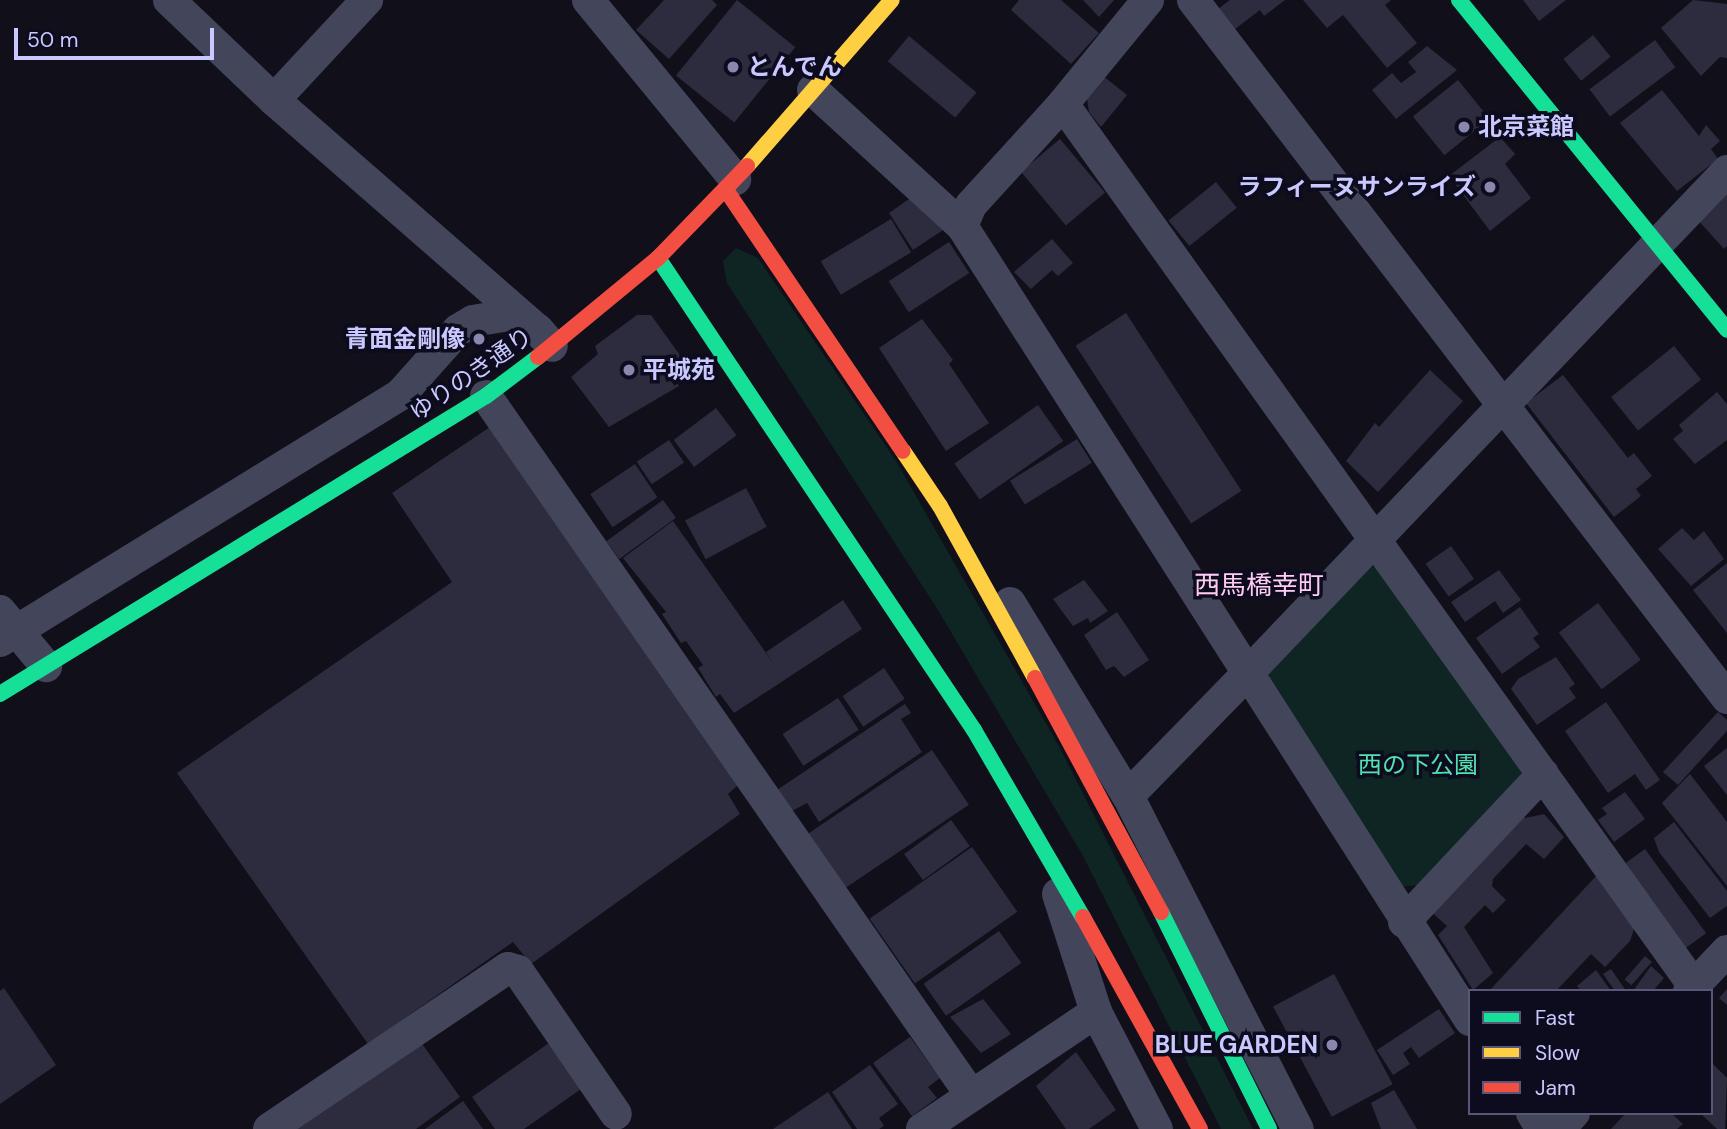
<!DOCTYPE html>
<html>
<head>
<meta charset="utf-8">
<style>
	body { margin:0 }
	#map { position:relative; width:1727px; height:1129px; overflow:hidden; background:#100f1a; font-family:"DM Sans","Noto Sans JP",sans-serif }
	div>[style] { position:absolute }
	.green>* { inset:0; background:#0e2524 }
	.building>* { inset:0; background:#2d2c3e; transform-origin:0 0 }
	.street>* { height:32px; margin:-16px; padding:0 16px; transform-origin:16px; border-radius:16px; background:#43455b }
	.fast>* { height:16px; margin:-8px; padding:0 8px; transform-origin:8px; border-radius:8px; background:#16e098 }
	.slow>* { height:16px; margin:-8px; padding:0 8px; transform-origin:8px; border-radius:8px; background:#ffcf43 }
	.jam>* { height:16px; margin:-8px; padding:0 8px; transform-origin:8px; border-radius:8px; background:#f24e42 }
	.dots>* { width:19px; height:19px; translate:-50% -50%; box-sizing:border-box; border:4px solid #0d0b1e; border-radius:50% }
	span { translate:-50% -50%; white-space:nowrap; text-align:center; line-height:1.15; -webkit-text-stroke:7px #0d0b1e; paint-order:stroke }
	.poi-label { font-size:24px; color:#c9c9ff; font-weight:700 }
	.left { translate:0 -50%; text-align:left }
	.right { translate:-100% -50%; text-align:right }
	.street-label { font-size:24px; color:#c9c9ff }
	.park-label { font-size:24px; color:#51e2af }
	.neighbourhood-label { font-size:26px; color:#ffcbf1 }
	.legend { position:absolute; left:1468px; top:989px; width:245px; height:126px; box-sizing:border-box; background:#0d0b1e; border:2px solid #585778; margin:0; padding:9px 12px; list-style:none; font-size:21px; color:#c9c9ff }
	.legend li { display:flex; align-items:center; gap:14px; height:35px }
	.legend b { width:35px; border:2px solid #585778 }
	.scale { position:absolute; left:14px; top:28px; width:200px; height:32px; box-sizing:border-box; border:4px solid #c9c9ff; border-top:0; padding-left:9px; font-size:21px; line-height:24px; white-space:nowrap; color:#c9c9ff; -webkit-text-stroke:5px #0d0b1e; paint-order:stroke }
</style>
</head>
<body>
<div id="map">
	<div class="green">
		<i style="clip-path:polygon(736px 248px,758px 258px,896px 461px,1060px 748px,1253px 1129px,1221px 1129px,1083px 856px,938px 610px,727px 283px,723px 261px)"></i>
		<i style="clip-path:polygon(1374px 566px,1383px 572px,1521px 767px,1521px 778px,1422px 885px,1396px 887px,1271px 688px,1268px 666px,1362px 570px)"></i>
	</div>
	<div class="building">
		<i style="clip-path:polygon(664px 0,712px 0,717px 5px,669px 59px,636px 30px)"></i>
		<i style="left:737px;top:0;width:75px;height:97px;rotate:39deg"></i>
		<i style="clip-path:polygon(1019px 0,1061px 0,1099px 33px,1071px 64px,1011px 10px)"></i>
		<i style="clip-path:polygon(1083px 0,1114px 0,1099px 17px)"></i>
		<i style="clip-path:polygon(1230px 0,1285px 0,1264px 16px,1260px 10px,1235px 29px,1218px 9px)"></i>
		<i style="clip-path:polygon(1303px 0,1391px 0,1385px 5px,1417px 43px,1387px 68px,1343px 15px,1327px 28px)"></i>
		<i style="clip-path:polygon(1523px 0,1566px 0,1539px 21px)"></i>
		<i style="clip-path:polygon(1693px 0,1727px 4px,1727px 58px,1720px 57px,1701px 76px,1661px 28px)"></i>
		<i style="left:1593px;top:35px;width:28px;height:38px;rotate:51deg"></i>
		<i style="left:909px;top:36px;width:88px;height:33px;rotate:40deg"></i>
		<i style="left:1655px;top:40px;width:34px;height:82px;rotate:53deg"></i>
		<i style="clip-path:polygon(1427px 46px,1457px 70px,1396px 119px,1372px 90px,1392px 73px,1401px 83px,1416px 72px,1408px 62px)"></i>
		<i style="clip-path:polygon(1103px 76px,1127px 95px,1101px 127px,1089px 112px,1087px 99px)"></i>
		<i style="left:1458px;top:80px;width:50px;height:58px;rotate:51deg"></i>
		<i style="clip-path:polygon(1662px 90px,1699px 136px,1706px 125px,1720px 141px,1711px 149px,1718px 159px,1677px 191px,1620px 123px)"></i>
		<i style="clip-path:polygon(1500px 137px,1515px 154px,1505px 164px,1531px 198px,1490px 231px,1449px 176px)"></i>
		<i style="left:1060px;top:139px;width:70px;height:51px;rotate:50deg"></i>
		<i style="left:1216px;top:182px;width:33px;height:61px;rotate:51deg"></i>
		<i style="clip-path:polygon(1727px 188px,1727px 246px,1724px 249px,1697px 219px)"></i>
		<i style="clip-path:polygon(912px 197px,943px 230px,913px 250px,889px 213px)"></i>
		<i style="left:891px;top:219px;width:39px;height:82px;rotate:59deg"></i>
		<i style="clip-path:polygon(1052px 239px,1073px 263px,1058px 276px,1052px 270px,1031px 289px,1014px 272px)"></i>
		<i style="left:949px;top:242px;width:37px;height:72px;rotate:57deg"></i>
		<i style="left:1126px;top:313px;width:212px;height:60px;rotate:57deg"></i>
		<i style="clip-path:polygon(637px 315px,651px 315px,685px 362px,670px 372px,679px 386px,609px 427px,571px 377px,598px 354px,595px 346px)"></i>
		<i style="clip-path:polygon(922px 319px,953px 360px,949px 364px,989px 423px,946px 451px,879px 348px)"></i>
		<i style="left:1674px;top:346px;width:43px;height:81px;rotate:51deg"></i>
		<i style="clip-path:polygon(1430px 370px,1463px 401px,1378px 492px,1346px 461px,1375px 423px,1379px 427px)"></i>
		<i style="clip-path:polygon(1563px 375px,1628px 458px,1634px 453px,1652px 476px,1636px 489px,1641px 496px,1614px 517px,1526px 403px)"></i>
		<i style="clip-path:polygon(1717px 392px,1727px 404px,1727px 440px,1695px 464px,1673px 439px,1683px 431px,1679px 425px)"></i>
		<i style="left:1038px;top:405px;width:44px;height:102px;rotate:55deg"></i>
		<i style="left:716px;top:408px;width:34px;height:53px;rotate:53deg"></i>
		<i style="clip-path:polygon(490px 427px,738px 785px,728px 794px,740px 814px,531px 964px,513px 942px,368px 1044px,177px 773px,452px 582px,392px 493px)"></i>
		<i style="left:1077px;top:439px;width:28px;height:79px;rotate:58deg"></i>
		<i style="left:669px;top:440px;width:27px;height:39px;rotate:56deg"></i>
		<i style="left:635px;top:464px;width:40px;height:54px;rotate:56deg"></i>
		<i style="left:746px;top:488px;width:44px;height:69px;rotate:62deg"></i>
		<i style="left:663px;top:500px;width:22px;height:70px;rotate:54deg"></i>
		<i style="clip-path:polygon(673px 521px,776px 667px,766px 652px,843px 600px,862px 629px,734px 713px,720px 694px,716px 697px,698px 668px,703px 665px,686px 641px,681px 643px,662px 614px,666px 612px,623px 558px)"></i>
		<i style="clip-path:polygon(1682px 528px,1694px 540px,1704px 531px,1724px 559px,1691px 586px,1658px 549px)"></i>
		<i style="left:1451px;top:546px;width:40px;height:31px;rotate:55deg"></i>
		<i style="clip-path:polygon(1727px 563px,1727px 633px,1693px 590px)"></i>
		<i style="clip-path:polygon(1499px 570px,1521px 600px,1503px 613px,1495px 601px,1465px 622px,1451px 602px)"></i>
		<i style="clip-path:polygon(1084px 580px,1108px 611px,1090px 623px,1088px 618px,1073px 626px,1053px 599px)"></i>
		<i style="left:1598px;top:603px;width:71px;height:49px;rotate:53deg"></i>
		<i style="clip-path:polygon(1520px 607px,1539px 634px,1533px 638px,1540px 647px,1502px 674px,1476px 638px)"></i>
		<i style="clip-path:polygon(1117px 612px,1149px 660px,1124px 677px,1114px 666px,1106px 670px,1084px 635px)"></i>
		<i style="clip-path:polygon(1556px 657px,1575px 684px,1569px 688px,1576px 698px,1537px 725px,1511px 689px,1518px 679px)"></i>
		<i style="left:884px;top:668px;width:37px;height:50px;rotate:56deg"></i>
		<i style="left:838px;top:698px;width:38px;height:66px;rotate:57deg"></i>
		<i style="clip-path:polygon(1606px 702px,1660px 780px,1646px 790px,1635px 774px,1608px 793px,1565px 731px)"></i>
		<i style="clip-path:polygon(905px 704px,911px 713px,901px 719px,922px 752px,819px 822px,807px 803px,790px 812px,777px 790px)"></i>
		<i style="clip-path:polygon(1718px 712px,1727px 720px,1727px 731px,1678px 785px,1663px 772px)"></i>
		<i style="clip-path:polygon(1727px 748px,1727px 795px,1704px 766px)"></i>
		<i style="left:932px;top:750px;width:66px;height:150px;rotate:56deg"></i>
		<i style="clip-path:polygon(1690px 774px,1727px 822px,1727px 886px,1662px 803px)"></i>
		<i style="clip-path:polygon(1625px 792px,1645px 819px,1614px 842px,1598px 820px,1607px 814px,1602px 808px)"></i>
		<i style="clip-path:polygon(1520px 813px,1525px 818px,1544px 814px,1564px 837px,1544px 859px,1526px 844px,1493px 879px,1492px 886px,1506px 900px,1493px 913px,1485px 905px,1464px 927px,1493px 973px,1473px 990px,1438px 935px,1447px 926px,1429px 910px)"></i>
		<i style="left:951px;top:820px;width:32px;height:58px;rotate:54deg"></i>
		<i style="clip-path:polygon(1674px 822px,1727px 891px,1727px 906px,1710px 918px,1659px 852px,1654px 838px)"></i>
		<i style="left:972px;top:847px;width:79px;height:125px;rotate:55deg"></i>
		<i style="left:1645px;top:849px;width:104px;height:26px;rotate:54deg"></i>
		<i style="clip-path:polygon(1597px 875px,1634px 929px,1630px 941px,1605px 967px,1591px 954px,1556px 991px,1489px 991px)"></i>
		<i style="left:999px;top:931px;width:39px;height:92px;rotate:55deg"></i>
		<i style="left:1645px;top:956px;width:9px;height:31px;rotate:41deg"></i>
		<i style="clip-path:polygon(1651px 966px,1664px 978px,1653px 991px,1633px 991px)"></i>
		<i style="clip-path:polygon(1611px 969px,1626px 991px,1615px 991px,1603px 974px)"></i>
		<i style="clip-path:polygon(1596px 970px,1611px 991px,1581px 991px,1577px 986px)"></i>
		<i style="left:1334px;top:974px;width:125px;height:69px;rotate:62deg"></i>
		<i style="clip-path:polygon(4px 988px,56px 1065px,0 1104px,0 991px)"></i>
		<i style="clip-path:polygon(1727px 989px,1727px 1005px,1719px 998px)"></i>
		<i style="clip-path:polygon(983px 999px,1011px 1034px,981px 1053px,950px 1017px)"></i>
		<i style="clip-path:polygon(1439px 1009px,1455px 1033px,1419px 1058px,1411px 1047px,1403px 1053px,1410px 1064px,1393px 1075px,1377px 1050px)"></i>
		<i style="clip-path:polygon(910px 1037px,940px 1078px,928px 1087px,937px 1098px,912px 1116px,873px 1063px)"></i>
		<i style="clip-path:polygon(420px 1041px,460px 1097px,416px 1129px,295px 1129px)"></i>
		<i style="clip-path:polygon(549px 1043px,581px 1089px,524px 1129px,495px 1129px,472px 1097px)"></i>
		<i style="clip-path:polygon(1076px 1052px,1116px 1110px,1089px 1129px,1066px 1129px,1036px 1086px)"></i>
		<i style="clip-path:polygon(1711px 1062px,1727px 1078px,1725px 1129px,1717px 1129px,1700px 1113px,1711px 1113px)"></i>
		<i style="clip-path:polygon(870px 1065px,898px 1104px,879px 1118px,884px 1126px,879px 1129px,857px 1129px,832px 1092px)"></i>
		<i style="clip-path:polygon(1394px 1090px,1417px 1129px,1381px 1129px,1371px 1103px)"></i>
		<i style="clip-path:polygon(828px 1092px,852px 1129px,773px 1129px)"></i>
		<i style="clip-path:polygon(463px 1101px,483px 1129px,425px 1129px)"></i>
		<i style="clip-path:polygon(1626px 1113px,1671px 1113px,1683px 1124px,1677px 1129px,1611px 1129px)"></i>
	</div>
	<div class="street">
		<i style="left:169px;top:0;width:145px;rotate:43.6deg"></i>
		<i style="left:274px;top:100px;width:350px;rotate:41.1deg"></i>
		<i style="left:538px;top:330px;width:21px;rotate:49deg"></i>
		<i style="left:588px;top:0;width:232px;rotate:50.6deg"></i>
		<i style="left:1148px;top:0;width:134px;rotate:129.3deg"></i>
		<i style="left:1063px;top:104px;width:137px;rotate:132.3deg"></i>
		<i style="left:971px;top:205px;width:23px;rotate:113deg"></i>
		<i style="left:962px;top:226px;width:531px;rotate:57.39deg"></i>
		<i style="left:1248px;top:673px;width:694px;rotate:-46.34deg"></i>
		<i style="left:1193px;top:0;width:879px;rotate:52.58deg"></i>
		<i style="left:813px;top:90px;width:202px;rotate:42.4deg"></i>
		<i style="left:274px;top:100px;width:137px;rotate:-47.1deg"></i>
		<i style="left:1063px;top:104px;width:1084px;rotate:54.42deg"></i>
		<i style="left:486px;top:396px;width:851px;rotate:55.25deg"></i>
		<i style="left:1010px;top:603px;width:226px;rotate:58.6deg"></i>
		<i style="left:1128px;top:796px;width:374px;rotate:63deg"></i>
		<i style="left:0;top:611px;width:72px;rotate:50.1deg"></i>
		<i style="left:0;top:641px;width:470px;rotate:-31.6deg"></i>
		<i style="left:400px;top:395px;width:87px;rotate:-48.3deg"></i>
		<i style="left:458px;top:330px;width:17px;rotate:-31deg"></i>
		<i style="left:473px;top:321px;width:43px;rotate:-9.5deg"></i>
		<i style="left:1128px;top:796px;width:172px;rotate:-45.7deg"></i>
		<i style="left:1248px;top:673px;width:412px;rotate:57.4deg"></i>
		<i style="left:1058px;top:894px;width:124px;rotate:72.1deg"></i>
		<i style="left:1096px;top:1012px;width:132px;rotate:62.5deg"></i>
		<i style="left:1404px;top:922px;width:203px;rotate:-46.8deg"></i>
		<i style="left:1689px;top:991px;width:55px;rotate:-46.5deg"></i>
		<i style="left:1532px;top:1113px;width:19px;rotate:58deg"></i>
		<i style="left:269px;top:1129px;width:288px;rotate:-34deg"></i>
		<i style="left:508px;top:968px;width:10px;rotate:17deg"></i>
		<i style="left:518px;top:971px;width:173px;rotate:55.6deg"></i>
		<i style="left:922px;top:1129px;width:210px;rotate:-33.9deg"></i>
		<i style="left:1559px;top:1129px;width:22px;rotate:-47deg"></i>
	</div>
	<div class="fast">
		<i style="left:1459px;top:0;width:425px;rotate:50.9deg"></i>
		<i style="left:658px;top:258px;width:568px;rotate:56.2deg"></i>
		<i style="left:974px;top:730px;width:216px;rotate:59.8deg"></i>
		<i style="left:0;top:694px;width:570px;rotate:-31.52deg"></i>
		<i style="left:486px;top:396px;width:65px;rotate:-36.9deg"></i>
		<i style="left:1161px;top:912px;width:242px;rotate:63.5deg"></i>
	</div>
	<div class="slow">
		<i style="left:747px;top:166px;width:220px;rotate:-48.9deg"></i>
		<i style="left:903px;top:451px;width:66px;rotate:56.1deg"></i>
		<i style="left:940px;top:506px;width:196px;rotate:61.1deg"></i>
	</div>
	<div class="jam">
		<i style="left:726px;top:190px;width:315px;rotate:55.9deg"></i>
		<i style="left:538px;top:357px;width:156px;rotate:-39.5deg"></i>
		<i style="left:658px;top:258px;width:128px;rotate:-45.9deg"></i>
		<i style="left:1035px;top:678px;width:266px;rotate:61.7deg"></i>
		<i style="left:1083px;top:917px;width:242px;rotate:61.1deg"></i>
	</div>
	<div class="dots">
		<i style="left:733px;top:67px;background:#8888af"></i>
		<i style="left:1464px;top:127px;background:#8888af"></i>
		<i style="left:1490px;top:187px;background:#8888af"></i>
		<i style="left:479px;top:339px;background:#8888af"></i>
		<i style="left:629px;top:370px;background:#8888af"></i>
		<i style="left:1332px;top:1045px;background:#8888af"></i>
	</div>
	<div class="poi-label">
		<span class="left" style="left:747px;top:67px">とんでん</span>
		<span class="left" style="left:1478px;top:127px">北京菜館</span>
		<span class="right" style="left:1476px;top:187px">ラフィーヌサンライズ</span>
		<span class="right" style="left:465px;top:339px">青面金剛像</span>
		<span class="left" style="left:643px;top:370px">平城苑</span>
		<span class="right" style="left:1318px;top:1045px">BLUE GARDEN</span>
	</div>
	<div class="street-label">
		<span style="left:471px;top:374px;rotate:-35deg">ゆりのき通り</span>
	</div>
	<div class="park-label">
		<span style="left:1418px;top:765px">西の下公園</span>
	</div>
	<div class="neighbourhood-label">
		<span style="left:1259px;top:586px">西馬橋幸町</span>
	</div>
	<ul class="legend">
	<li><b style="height:9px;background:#16e098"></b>Fast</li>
	<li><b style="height:9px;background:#ffcf43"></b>Slow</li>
	<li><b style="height:9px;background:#f24e42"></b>Jam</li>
	</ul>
	<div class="scale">50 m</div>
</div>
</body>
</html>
